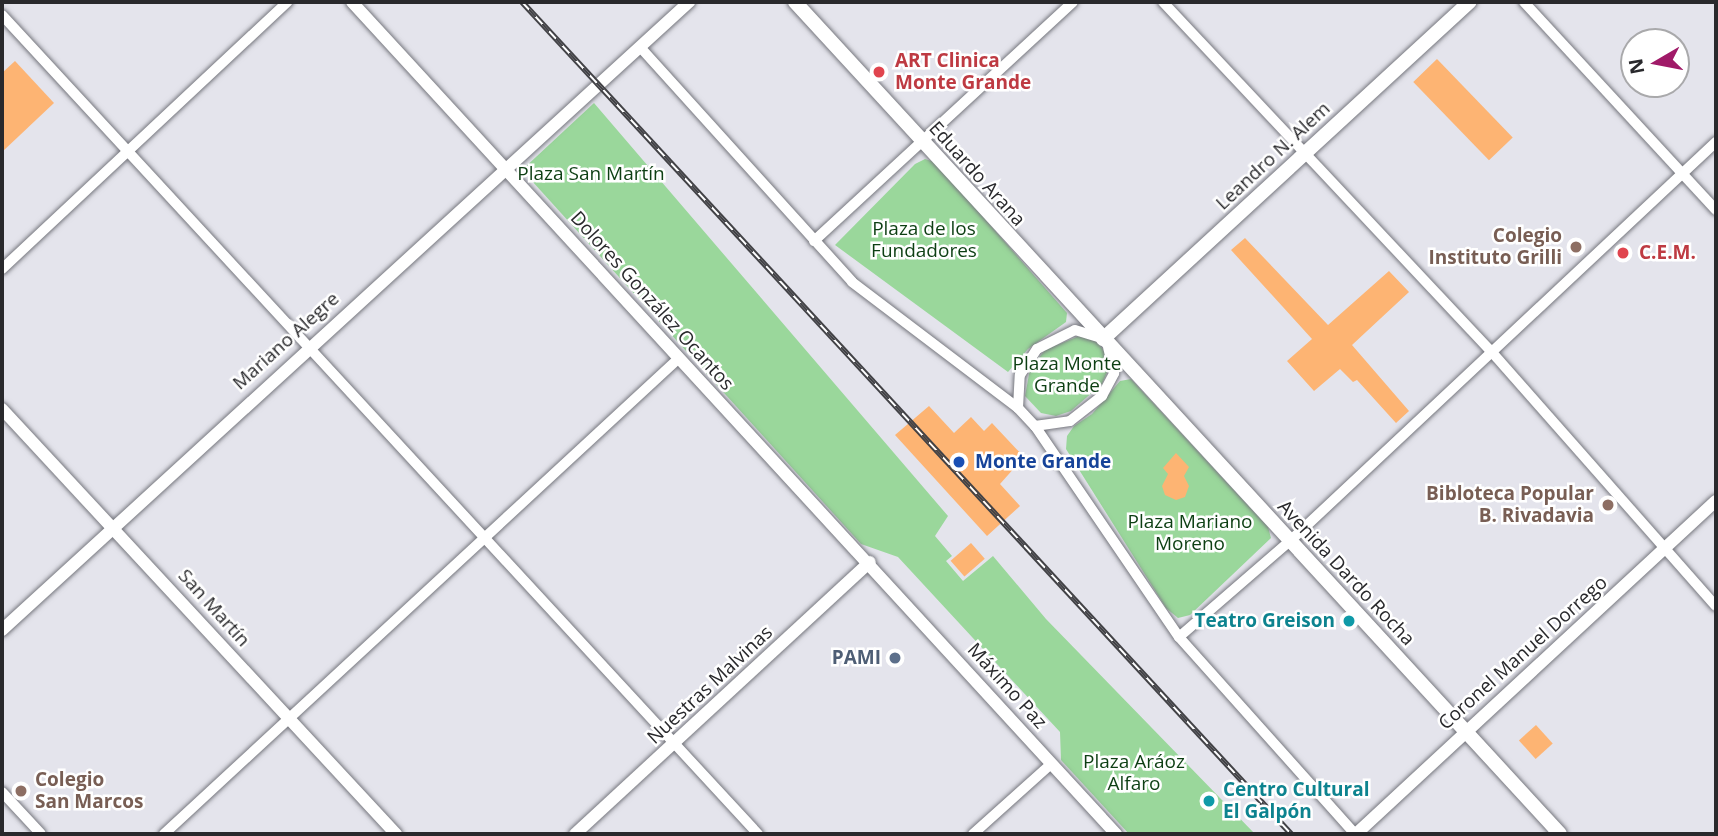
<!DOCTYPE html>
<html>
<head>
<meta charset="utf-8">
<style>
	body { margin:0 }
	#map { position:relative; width:1718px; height:836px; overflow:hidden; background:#e4e4ec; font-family:"Open Sans",sans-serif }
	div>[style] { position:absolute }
	.green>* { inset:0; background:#9ad79b }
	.building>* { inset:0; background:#fdb473; transform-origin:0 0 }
	.roads { filter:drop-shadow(0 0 2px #76777e) drop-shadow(0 0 2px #76777e) }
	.minor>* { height:10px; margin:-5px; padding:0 5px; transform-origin:5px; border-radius:5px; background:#fff }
	.tertiary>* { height:12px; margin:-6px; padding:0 6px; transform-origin:6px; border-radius:6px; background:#fff }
	.secondary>* { height:14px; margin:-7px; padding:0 7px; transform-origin:7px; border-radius:7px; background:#fff }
	.rail>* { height:6px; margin-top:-3px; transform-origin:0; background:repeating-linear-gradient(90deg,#fff 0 10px,#424246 0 20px); box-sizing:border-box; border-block:2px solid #424246 }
	.dots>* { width:19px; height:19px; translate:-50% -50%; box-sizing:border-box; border:4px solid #fff; border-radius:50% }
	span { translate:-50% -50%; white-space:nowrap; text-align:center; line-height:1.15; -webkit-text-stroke:5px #fff; paint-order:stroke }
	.health-label { font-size:19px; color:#be3a42; font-weight:700 }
	.left { translate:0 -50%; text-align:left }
	.street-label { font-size:19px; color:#29292c }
	.park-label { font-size:19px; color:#0d3f13 }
	.education-label { font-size:19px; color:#785e54; font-weight:700 }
	.right { translate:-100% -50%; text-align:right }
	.transit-label { font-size:19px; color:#164399; font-weight:700 }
	.culture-label { font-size:19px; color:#0d838f; font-weight:700 }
	.service-label { font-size:19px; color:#4e5e75; font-weight:700 }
	.frame { position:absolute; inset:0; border:4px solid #29292c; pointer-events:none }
	.north { position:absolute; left:1620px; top:28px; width:70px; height:70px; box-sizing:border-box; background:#fff; border:2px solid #a9a9ab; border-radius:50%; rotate:260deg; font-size:19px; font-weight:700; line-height:28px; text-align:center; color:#29292c }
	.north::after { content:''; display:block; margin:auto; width:24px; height:32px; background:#a01a68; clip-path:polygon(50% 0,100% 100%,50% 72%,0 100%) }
</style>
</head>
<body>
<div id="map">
	<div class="green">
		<i style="clip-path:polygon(594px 103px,948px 516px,935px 536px,952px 556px,946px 561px,963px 581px,993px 556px,1046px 619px,1255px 834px,1129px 834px,1061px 760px,1060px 732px,898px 557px,861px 544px,522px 170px)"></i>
		<i style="clip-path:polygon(925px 159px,935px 162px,1067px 313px,1066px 322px,1028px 349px,1008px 372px,835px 245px,915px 164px)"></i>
		<i style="clip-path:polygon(1079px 336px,1095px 339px,1105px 352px,1108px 370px,1102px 384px,1071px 411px,1056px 416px,1041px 413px,1025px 396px,1030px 369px,1045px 350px)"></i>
		<i style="clip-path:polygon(1131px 379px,1268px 527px,1271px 538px,1190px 615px,1178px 618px,1166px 608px,1066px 449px,1067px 436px,1074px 426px,1092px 414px,1120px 381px)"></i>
	</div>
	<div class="building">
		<i style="left:1437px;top:59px;width:109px;height:33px;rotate:46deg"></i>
		<i style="clip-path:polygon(15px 61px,54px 103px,2px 152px,2px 73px)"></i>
		<i style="clip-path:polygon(1245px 238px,1328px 325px,1389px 271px,1409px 292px,1352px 345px,1409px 411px,1396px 423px,1357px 380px,1353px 382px,1340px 369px,1314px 391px,1287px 361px,1312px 339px,1231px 250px)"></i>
		<i style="clip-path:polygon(929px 406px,954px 433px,971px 417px,984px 431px,992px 423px,1024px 457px,1000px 484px,1020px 506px,987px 536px,895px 435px)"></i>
		<i style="clip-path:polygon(1176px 453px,1189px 467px,1184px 476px,1189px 486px,1185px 497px,1176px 500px,1165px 495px,1162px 486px,1168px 474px,1163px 468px)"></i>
		<i style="left:971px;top:543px;width:21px;height:27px;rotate:49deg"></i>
		<i style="left:1536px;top:725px;width:25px;height:23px;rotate:48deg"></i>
	</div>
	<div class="roads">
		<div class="minor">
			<i style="left:1163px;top:2px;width:478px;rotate:46.8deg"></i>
			<i style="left:1490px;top:350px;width:341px;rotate:48.6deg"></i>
			<i style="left:1524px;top:2px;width:283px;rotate:47.3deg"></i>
			<i style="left:2px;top:15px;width:1115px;rotate:47.29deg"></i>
			<i style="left:640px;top:47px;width:316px;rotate:47.9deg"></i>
			<i style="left:852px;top:282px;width:208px;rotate:37.2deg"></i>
			<i style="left:1018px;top:408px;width:25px;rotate:47deg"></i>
			<i style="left:1035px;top:426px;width:255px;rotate:55.7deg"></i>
			<i style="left:1179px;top:637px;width:264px;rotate:48.2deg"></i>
			<i style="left:814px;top:241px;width:352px;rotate:-42.7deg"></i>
			<i style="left:2px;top:269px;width:391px;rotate:-43.1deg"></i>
			<i style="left:1018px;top:408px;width:33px;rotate:-87deg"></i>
			<i style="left:1020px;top:375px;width:31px;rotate:-57deg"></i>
			<i style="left:1037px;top:349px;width:42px;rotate:-26.6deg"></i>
			<i style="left:1075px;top:330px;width:24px;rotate:17deg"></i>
			<i style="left:1035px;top:426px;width:35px;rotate:-8deg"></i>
			<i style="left:1070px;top:421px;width:41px;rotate:-38deg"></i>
			<i style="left:1102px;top:396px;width:26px;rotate:-62deg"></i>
			<i style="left:1114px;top:373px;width:26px;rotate:-103deg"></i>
			<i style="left:1179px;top:637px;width:147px;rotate:-40.9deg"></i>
			<i style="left:1290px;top:541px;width:584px;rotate:-43.13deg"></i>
			<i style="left:2px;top:792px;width:57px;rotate:47.1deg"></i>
			<i style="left:164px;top:834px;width:700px;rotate:-42.74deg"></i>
			<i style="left:973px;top:834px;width:105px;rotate:-41.9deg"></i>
		</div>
		<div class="tertiary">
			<i style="left:352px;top:2px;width:1130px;rotate:47.44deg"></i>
			<i style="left:2px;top:409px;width:580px;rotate:47.17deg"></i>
			<i style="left:2px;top:630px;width:931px;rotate:-42.43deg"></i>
			<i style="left:575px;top:834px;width:401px;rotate:-42.7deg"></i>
			<i style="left:1356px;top:834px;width:490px;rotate:-42.8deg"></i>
		</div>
		<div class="secondary">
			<i style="left:795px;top:2px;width:1130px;rotate:47.4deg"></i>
			<i style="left:1103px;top:339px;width:498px;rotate:-42.6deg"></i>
		</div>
	</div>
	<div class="rail">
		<i style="left:522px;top:2px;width:1133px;rotate:47.25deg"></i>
	</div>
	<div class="dots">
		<i style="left:879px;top:72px;background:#e0444e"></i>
		<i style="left:1576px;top:247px;background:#8d6e63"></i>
		<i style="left:1623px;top:253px;background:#e0444e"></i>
		<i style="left:959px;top:462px;background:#1a4fb4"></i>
		<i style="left:1608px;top:505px;background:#8d6e63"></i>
		<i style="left:1349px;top:621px;background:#0f9aa8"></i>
		<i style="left:895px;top:658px;background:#5c6f8a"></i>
		<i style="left:21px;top:791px;background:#8d6e63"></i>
		<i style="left:1209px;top:801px;background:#0f9aa8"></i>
	</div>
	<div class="health-label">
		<span class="left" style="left:895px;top:72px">ART Clinica<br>Monte Grande</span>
		<span class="left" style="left:1639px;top:253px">C.E.M.</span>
	</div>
	<div class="street-label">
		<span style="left:1273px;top:156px;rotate:-43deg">Leandro N. Alem</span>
		<span style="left:977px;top:174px;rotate:48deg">Eduardo Arana</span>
		<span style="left:652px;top:301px;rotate:48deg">Dolores González Ocantos</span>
		<span style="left:286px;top:341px;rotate:-42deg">Mariano Alegre</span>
		<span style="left:1346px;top:573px;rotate:47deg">Avenida Dardo Rocha</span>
		<span style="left:214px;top:608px;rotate:48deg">San Martín</span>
		<span style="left:1523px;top:653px;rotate:-42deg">Coronel Manuel Dorrego</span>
		<span style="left:710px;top:685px;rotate:-43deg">Nuestras Malvinas</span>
		<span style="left:1007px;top:686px;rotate:48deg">Máximo Paz</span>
	</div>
	<div class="park-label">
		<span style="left:591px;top:174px">Plaza San Martín</span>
		<span style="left:924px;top:240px">Plaza de los<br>Fundadores</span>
		<span style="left:1067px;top:375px">Plaza Monte<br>Grande</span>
		<span style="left:1190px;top:533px">Plaza Mariano<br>Moreno</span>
		<span style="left:1134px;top:773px">Plaza Aráoz<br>Alfaro</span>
	</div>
	<div class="education-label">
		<span class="right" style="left:1562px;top:247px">Colegio<br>Instituto Grilli</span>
		<span class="right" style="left:1594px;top:505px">Bibloteca Popular<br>B. Rivadavia</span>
		<span class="left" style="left:35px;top:791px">Colegio<br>San Marcos</span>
	</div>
	<div class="transit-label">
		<span class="left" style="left:975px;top:462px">Monte Grande</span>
	</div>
	<div class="culture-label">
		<span class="right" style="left:1335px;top:621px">Teatro Greison</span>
		<span class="left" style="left:1223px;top:801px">Centro Cultural<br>El Galpón</span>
	</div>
	<div class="service-label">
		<span class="right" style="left:881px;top:658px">PAMI</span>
	</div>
	<div class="frame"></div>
	<div class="north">N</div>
</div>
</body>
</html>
